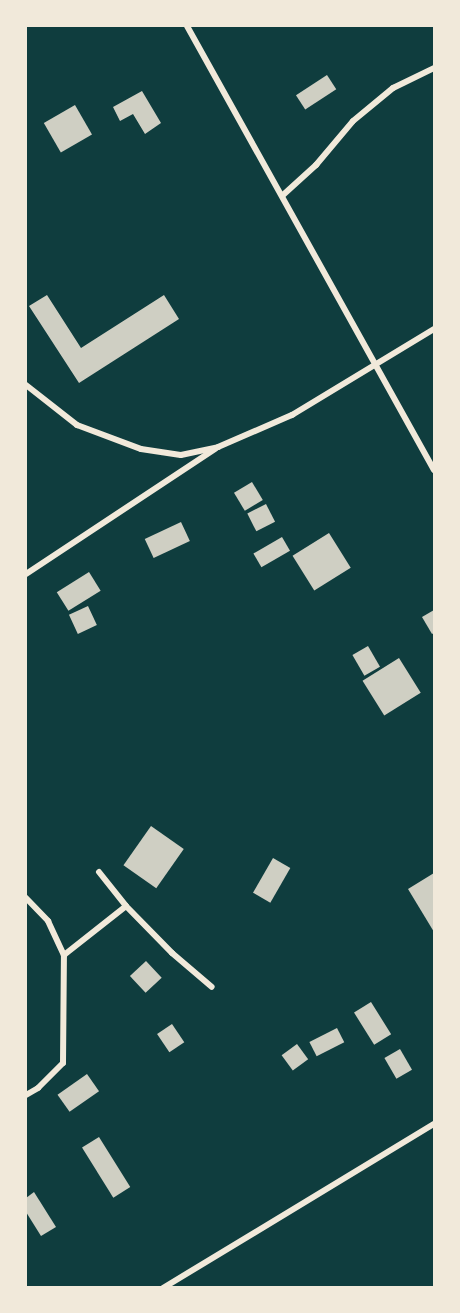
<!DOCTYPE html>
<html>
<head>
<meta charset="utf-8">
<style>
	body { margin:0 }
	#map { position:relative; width:460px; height:1313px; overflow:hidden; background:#0f3d3e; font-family:Figtree,sans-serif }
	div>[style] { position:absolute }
	.building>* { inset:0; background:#cfcfc3; transform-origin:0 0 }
	.minor>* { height:6px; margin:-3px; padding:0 3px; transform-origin:3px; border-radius:3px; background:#f1e9da }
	span { translate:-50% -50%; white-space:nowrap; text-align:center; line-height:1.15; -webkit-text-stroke:6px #f1e9da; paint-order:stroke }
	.frame { position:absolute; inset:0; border:27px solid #f1e9da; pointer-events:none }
</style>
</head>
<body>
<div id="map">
	<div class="building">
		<i style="left:327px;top:75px;width:17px;height:37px;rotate:57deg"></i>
		<i style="clip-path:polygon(142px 91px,161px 123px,145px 134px,133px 114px,120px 121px,113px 107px)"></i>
		<i style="left:75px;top:105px;width:34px;height:36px;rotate:60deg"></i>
		<i style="clip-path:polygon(47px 295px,81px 348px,164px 295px,179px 319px,79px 383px,29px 306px)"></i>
		<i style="left:252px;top:482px;width:21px;height:21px;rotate:59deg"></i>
		<i style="left:266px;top:504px;width:20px;height:21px;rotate:63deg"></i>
		<i style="left:181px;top:522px;width:21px;height:40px;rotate:65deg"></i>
		<i style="left:329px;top:533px;width:41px;height:43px;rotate:58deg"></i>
		<i style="left:282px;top:537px;width:16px;height:33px;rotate:60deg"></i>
		<i style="left:89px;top:572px;width:22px;height:38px;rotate:58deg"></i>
		<i style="left:88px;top:606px;width:21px;height:21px;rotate:65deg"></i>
		<i style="clip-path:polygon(434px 610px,434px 633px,432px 634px,422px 617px)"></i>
		<i style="left:368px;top:646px;width:24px;height:18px;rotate:60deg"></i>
		<i style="left:399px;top:658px;width:41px;height:43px;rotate:58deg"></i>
		<i style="left:151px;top:826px;width:40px;height:48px;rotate:35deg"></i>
		<i style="left:273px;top:858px;width:20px;height:40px;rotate:30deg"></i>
		<i style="clip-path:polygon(434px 873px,434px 932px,408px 889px)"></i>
		<i style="left:146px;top:961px;width:23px;height:22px;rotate:47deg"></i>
		<i style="left:371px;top:1002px;width:38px;height:20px;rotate:58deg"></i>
		<i style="left:172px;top:1024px;width:22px;height:18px;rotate:56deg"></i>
		<i style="left:337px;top:1028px;width:16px;height:31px;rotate:63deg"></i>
		<i style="left:297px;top:1044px;width:19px;height:19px;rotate:54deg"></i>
		<i style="left:400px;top:1049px;width:24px;height:18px;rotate:60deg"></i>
		<i style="left:87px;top:1074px;width:21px;height:36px;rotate:55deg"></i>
		<i style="left:99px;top:1137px;width:59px;height:20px;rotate:58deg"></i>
		<i style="clip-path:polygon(34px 1192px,56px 1227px,41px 1236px,26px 1212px,26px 1198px)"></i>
	</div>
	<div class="minor">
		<i style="left:187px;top:26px;width:508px;rotate:60.91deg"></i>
		<i style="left:283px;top:195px;width:45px;rotate:-42.3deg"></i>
		<i style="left:316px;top:165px;width:57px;rotate:-49.9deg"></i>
		<i style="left:353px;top:121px;width:52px;rotate:-39.5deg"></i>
		<i style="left:393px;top:88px;width:46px;rotate:-26deg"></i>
		<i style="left:26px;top:385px;width:65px;rotate:38.1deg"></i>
		<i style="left:77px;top:425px;width:68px;rotate:20.6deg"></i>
		<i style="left:141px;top:449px;width:40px;rotate:8.5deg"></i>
		<i style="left:181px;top:455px;width:38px;rotate:-12deg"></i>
		<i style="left:218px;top:447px;width:81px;rotate:-23.4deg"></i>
		<i style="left:292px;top:415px;width:166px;rotate:-31.2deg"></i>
		<i style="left:26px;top:574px;width:227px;rotate:-33.5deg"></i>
		<i style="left:99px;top:872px;width:43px;rotate:51.5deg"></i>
		<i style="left:126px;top:906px;width:66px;rotate:45.6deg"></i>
		<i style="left:172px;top:953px;width:52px;rotate:40.4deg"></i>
		<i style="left:26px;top:898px;width:32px;rotate:46deg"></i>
		<i style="left:48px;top:921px;width:38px;rotate:65deg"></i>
		<i style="left:26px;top:1095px;width:14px;rotate:-30deg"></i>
		<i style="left:38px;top:1088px;width:35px;rotate:-45deg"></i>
		<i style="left:63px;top:1063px;width:108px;rotate:-89.5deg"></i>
		<i style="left:64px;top:955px;width:79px;rotate:-38.3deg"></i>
		<i style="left:163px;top:1288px;width:317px;rotate:-31.2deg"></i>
	</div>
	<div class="frame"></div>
</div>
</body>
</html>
